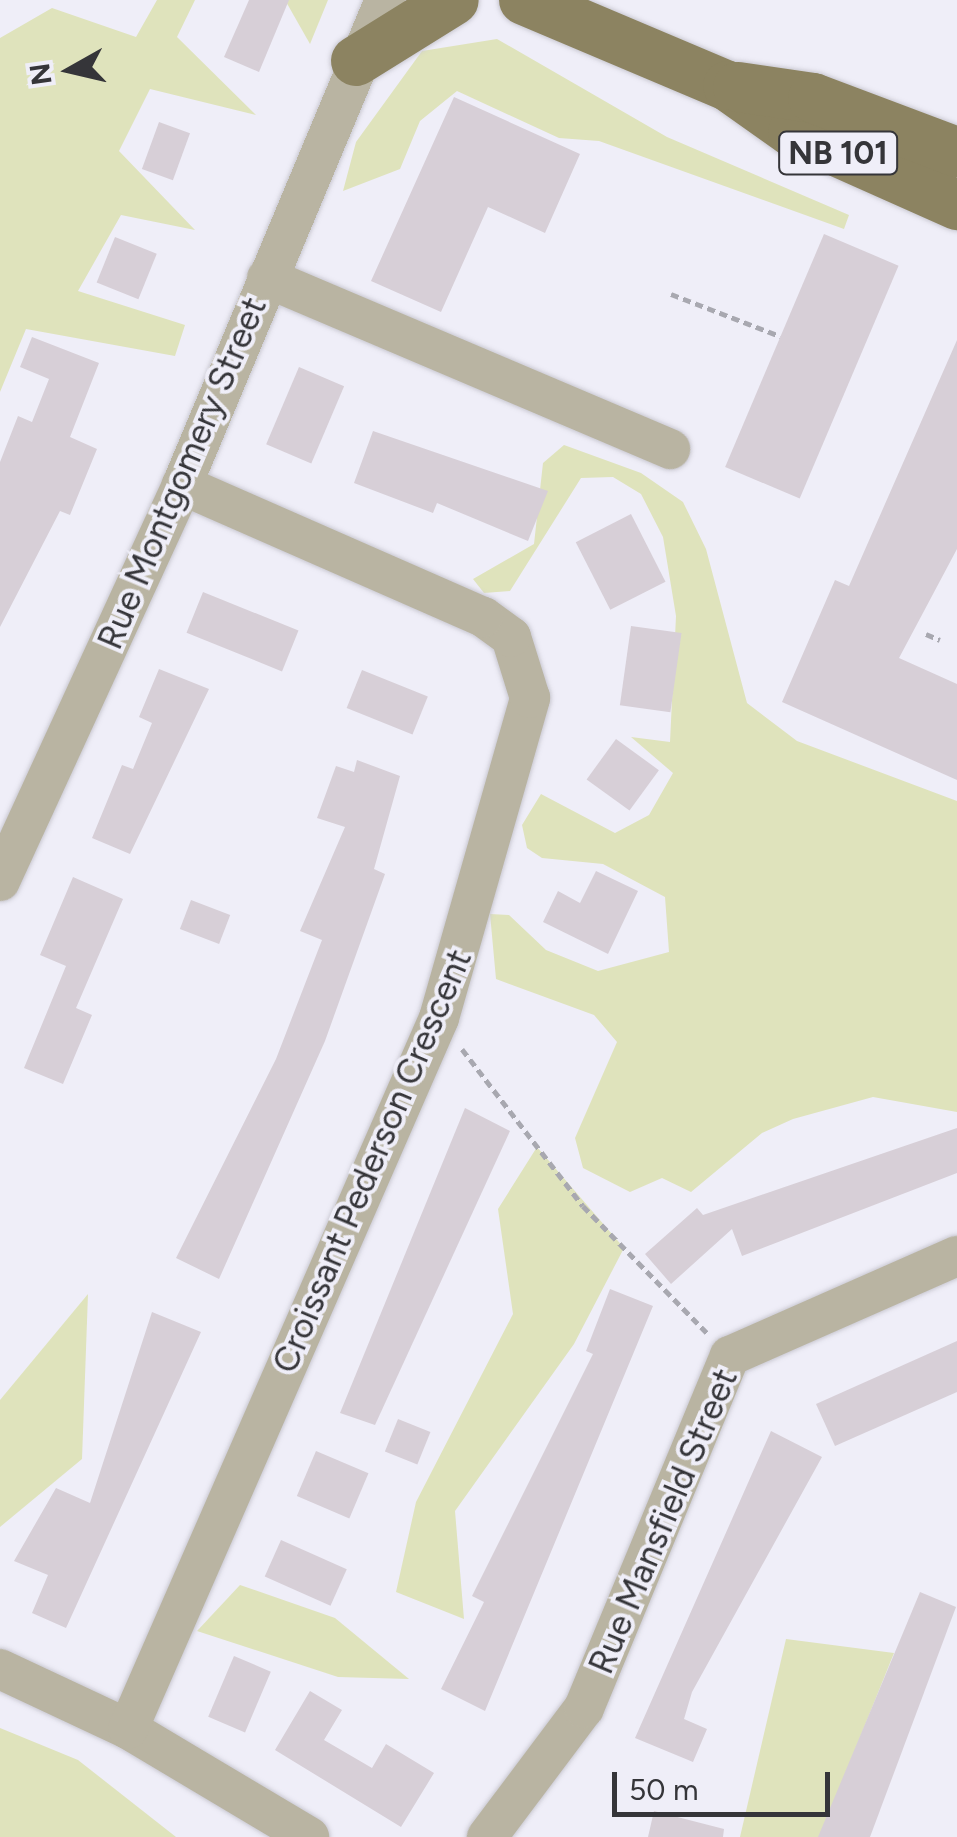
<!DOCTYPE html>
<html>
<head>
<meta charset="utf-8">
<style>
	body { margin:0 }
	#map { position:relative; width:957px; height:1837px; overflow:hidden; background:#efeef8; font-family:Figtree,sans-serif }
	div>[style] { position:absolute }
	.green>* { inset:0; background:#dfe3bc }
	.building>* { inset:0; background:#d7cfd7; transform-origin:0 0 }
	.path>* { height:5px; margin-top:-2.5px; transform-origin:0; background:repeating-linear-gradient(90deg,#a8a8b0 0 8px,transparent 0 13px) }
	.roads { filter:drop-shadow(0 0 2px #cac9d2) drop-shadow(0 0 2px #cac9d2) }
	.minor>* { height:40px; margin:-20px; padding:0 20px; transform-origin:20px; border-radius:20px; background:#b9b4a2 }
	.major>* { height:50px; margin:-25px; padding:0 25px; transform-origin:25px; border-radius:25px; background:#8c8361 }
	span { translate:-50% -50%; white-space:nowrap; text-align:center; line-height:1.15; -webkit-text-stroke:8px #efeef8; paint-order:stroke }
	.shield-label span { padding:2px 8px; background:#efeef8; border:2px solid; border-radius:8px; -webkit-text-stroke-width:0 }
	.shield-label { font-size:32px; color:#353539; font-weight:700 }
	.street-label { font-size:35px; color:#353539 }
	.north { position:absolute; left:20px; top:20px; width:100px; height:100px; -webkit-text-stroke:8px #efeef8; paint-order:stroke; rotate:262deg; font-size:28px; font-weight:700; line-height:40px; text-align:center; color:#353539 }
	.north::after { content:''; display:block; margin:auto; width:35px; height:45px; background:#353539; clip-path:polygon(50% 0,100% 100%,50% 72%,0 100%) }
	.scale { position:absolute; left:612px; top:1772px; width:218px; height:45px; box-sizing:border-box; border:5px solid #353539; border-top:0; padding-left:12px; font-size:30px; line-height:35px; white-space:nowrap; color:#353539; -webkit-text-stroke:8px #efeef8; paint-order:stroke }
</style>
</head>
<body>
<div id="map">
	<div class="green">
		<i style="clip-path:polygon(157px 0,195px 0,177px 37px,256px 115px,150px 89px,119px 151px,195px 230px,121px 215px,78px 291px,185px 325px,175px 356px,26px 329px,0 392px,0 38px,52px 8px,136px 37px)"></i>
		<i style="clip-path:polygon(285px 0,328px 0,310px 44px)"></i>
		<i style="clip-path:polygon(497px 39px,667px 137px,849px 215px,844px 229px,599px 141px,559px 138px,457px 91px,420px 121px,400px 169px,343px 191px,356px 142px,422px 51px)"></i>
		<i style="clip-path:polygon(564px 445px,641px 473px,683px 502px,706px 549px,747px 703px,797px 741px,957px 801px,957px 1112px,873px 1097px,793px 1119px,762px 1133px,691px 1192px,662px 1178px,630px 1192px,583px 1168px,575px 1138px,617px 1042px,594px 1015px,496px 979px,490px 914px,509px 915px,546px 950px,598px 971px,669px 952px,665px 897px,603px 864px,542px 858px,527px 848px,522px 825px,541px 794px,615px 833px,649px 815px,673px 773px,631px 737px,670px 742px,676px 616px,663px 537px,641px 494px,613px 477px,581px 478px,510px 591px,484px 593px,473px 579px,534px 544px,543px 463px)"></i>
		<i style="clip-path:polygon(537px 1147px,624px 1248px,574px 1344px,455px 1511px,464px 1619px,396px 1592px,416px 1502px,513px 1314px,498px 1209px)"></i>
		<i style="clip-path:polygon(88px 1294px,82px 1459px,0 1527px,0 1400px)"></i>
		<i style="clip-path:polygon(240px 1585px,335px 1618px,409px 1679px,338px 1677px,197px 1631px)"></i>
		<i style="clip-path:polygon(786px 1639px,894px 1653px,820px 1837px,740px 1837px)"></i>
		<i style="clip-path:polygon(0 1728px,78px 1760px,176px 1837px,0 1837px)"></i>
	</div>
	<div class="building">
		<i style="clip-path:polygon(249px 0,289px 0,259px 72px,224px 57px)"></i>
		<i style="clip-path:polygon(454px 97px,580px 154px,545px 233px,488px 207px,441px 312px,371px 281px)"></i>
		<i style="left:159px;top:122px;width:33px;height:50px;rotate:20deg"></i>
		<i style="left:824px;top:234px;width:81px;height:253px;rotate:23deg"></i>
		<i style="left:115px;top:237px;width:45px;height:49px;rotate:22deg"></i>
		<i style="clip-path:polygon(32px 337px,99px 363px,70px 437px,97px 449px,70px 515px,60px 511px,0 627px,0 462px,18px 416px,32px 422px,49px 379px,20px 367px)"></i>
		<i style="clip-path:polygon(957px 340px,957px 549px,899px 658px,957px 684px,957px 780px,782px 702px,835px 580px,849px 586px)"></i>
		<i style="left:299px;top:367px;width:49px;height:84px;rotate:23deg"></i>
		<i style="clip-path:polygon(373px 431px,548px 491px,528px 541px,437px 503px,433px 513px,354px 483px)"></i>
		<i style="left:631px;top:514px;width:76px;height:62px;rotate:63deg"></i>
		<i style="left:203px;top:592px;width:103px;height:44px;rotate:22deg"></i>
		<i style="left:631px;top:626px;width:51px;height:80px;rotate:8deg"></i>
		<i style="clip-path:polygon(159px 669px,209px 689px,130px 854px,92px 838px,122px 765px,133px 769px,152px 723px,139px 717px)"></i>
		<i style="left:362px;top:670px;width:71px;height:41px;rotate:22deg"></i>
		<i style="left:616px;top:739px;width:53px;height:50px;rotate:36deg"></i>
		<i style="clip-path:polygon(357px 760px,400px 776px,374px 869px,385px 874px,325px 1041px,219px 1279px,176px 1258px,276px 1059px,322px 940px,300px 931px,345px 827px,317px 818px,336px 766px,354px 772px)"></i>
		<i style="clip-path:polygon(596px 871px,638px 891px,608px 954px,543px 922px,558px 891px,580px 903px)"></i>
		<i style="clip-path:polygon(73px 877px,123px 899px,76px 1008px,92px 1015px,63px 1084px,24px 1068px,66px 966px,40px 955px)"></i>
		<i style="left:191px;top:900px;width:42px;height:31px;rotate:21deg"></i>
		<i style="clip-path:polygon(465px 1108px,510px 1131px,375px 1425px,340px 1413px)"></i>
		<i style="clip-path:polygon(957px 1128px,957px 1173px,742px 1256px,732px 1229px,671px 1284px,645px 1254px,697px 1208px,703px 1215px)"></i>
		<i style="clip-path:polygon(610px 1289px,653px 1306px,485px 1711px,441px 1689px,484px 1602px,472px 1596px,593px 1354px,586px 1351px)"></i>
		<i style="clip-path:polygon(152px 1312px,201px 1332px,66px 1628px,32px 1613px,48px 1575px,14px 1561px,56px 1488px,90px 1503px)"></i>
		<i style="clip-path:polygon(957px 1341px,957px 1392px,835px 1446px,816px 1404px)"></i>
		<i style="left:398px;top:1419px;width:35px;height:35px;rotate:22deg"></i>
		<i style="clip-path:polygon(771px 1431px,822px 1457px,692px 1692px,684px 1719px,707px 1729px,693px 1762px,635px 1738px)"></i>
		<i style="left:316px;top:1451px;width:57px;height:49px;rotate:23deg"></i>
		<i style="left:281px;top:1540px;width:72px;height:40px;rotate:24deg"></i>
		<i style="clip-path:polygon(920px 1592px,956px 1607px,870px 1837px,818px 1837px)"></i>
		<i style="left:234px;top:1656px;width:40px;height:66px;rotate:23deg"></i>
		<i style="clip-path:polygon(310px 1691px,342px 1710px,324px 1740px,372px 1768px,386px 1744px,434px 1773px,401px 1827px,275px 1750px)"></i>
		<i style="clip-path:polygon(654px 1811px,724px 1829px,723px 1837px,648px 1837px)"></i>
	</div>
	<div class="path">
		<i style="left:671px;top:294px;width:117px;rotate:21.1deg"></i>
		<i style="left:926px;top:634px;width:15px;rotate:23deg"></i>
		<i style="left:462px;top:1049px;width:198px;rotate:52.4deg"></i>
		<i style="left:583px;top:1206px;width:179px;rotate:45.7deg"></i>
	</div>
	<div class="roads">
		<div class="minor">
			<i style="left:267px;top:278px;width:438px;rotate:23deg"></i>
			<i style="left:0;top:881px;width:436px;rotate:-65.3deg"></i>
			<i style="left:182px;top:485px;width:526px;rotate:-67.29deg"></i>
			<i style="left:0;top:1669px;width:141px;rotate:25.1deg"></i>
			<i style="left:128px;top:1729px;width:211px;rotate:30.8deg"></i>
			<i style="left:128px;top:1729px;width:776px;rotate:-66.37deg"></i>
			<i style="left:439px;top:1018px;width:333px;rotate:-74.1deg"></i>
			<i style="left:530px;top:698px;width:64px;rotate:-107.3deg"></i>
			<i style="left:511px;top:637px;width:34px;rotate:-144deg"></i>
			<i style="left:483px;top:617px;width:329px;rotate:-156.3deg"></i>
			<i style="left:487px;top:1837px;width:161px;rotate:-53.1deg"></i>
			<i style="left:584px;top:1708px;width:381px;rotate:-67.5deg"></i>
			<i style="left:730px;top:1356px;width:248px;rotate:-23.8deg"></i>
		</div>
		<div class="major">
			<i style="left:524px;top:0;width:221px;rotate:22.9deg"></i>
			<i style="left:728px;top:86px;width:80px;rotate:35.3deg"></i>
			<i style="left:793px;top:132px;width:180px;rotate:24deg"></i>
			<i style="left:356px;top:61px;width:115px;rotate:-31.9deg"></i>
			<i style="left:738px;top:87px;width:76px;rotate:8.3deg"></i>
			<i style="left:813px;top:98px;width:154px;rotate:20.6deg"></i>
		</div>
	</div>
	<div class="shield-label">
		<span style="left:838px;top:153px">NB 101</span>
	</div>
	<div class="street-label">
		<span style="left:182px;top:473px;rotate:-67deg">Rue Montgomery Street</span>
		<span style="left:372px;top:1161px;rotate:-67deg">Croissant Pederson Crescent</span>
		<span style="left:663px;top:1521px;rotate:-67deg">Rue Mansfield Street</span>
	</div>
	<div class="north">N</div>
	<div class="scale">50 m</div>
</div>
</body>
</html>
